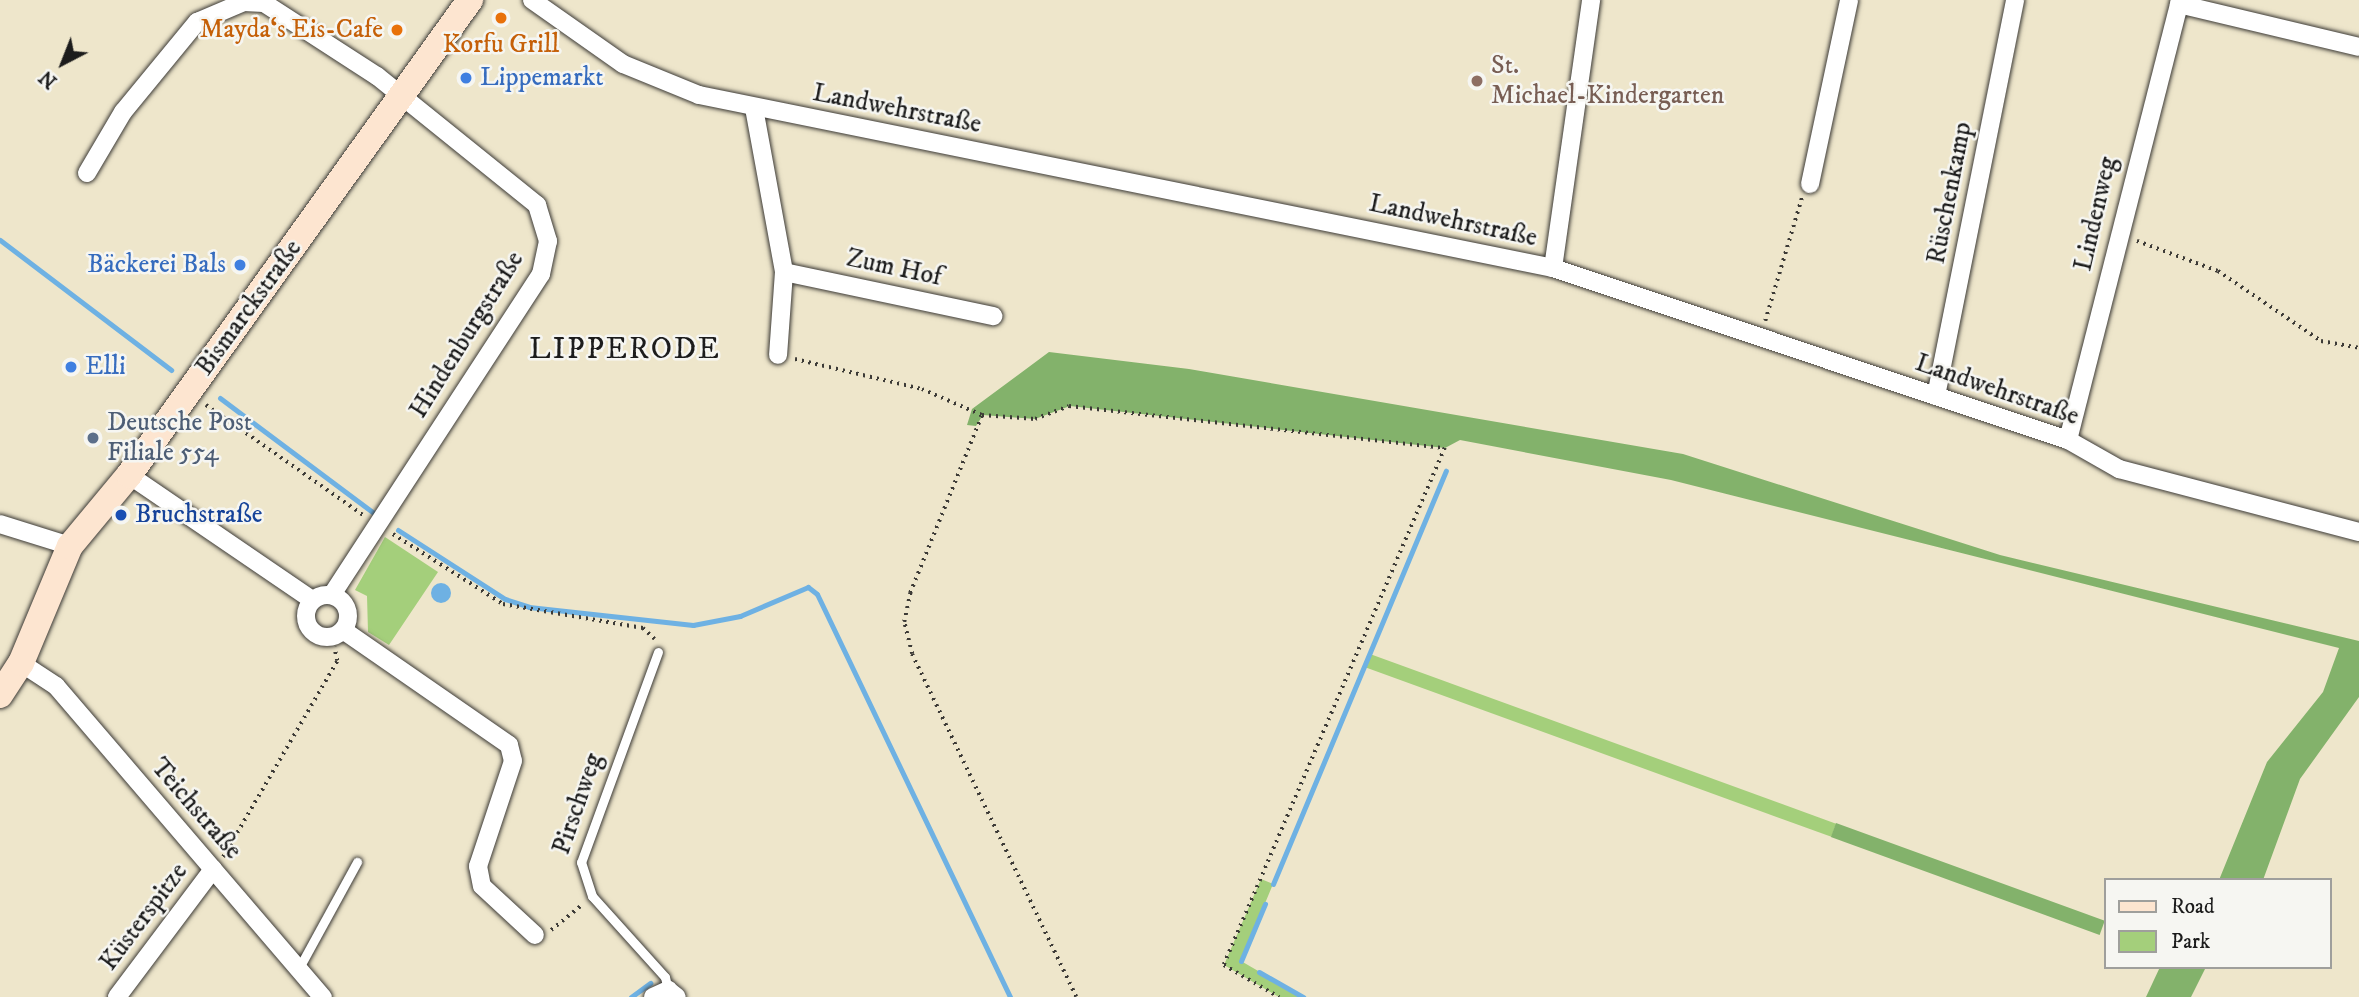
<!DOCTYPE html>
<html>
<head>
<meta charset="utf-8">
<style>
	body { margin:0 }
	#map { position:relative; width:2359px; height:997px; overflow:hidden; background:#eee6cb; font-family:"IM FELL DW Pica",serif }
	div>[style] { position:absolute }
	.green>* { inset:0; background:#a4cf7b; transform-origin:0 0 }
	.forest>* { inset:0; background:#83b26b; transform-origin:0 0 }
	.water>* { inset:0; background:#6eb1e3 }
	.round { border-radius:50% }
	.stream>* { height:5px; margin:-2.5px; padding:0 2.5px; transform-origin:2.5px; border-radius:2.5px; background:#6eb1e3 }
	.path>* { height:3.5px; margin-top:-1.75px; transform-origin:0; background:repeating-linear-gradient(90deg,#3c3a36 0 2px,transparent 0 7px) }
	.roads { filter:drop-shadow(0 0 2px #3c3a36) drop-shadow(0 0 2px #3c3a36) }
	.service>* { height:9px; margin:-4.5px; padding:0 4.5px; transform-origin:4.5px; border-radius:4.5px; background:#fff }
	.minor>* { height:18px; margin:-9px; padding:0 9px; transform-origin:9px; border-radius:9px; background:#fff }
	.minor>.ring { margin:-9px; padding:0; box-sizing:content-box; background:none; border:18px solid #fff; border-radius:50% }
	.secondary>* { height:26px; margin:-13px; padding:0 13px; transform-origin:13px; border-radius:13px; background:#fde5d0 }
	.dots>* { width:19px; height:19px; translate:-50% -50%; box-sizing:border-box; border:4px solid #f6f6f2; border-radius:50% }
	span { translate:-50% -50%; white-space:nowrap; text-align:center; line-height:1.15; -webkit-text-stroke:5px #f6f6f2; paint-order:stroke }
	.food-label { font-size:26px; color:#c56008 }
	.right { translate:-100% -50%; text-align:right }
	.education-label { font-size:26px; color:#785e54 }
	.left { translate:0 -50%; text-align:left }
	.shop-label { font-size:26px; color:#366cbe }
	.street-label { font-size:26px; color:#1c1c1c }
	.service-label { font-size:26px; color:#4e5e75 }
	.transit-label { font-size:26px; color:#164399 }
	.quarter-label { font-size:30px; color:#1c1c1c; letter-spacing:2px }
	.legend { position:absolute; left:2104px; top:878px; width:228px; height:91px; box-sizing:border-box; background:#f6f6f2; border:2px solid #9f9f9c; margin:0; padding:9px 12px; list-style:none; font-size:21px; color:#1c1c1c }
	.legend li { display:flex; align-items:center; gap:14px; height:35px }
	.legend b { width:35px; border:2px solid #9f9f9c }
	.north { position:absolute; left:28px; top:28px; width:70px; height:70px; -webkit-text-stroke:5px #f6f6f2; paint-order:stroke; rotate:222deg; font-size:19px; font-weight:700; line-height:28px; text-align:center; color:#1c1c1c }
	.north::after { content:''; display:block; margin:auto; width:24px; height:32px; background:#1c1c1c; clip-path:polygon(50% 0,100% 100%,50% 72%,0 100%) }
</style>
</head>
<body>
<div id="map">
	<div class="green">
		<i style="clip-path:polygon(385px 537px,438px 572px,389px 645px,368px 632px,367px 596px,355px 590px)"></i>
		<i style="left:1370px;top:654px;width:496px;height:14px;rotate:20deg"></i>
		<i style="clip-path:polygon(1261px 879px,1273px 884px,1241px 961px,1303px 997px,1279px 997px,1224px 965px)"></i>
	</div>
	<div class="forest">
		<i style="clip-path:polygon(1049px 352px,1189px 369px,1683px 454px,2000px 555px,2359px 641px,2359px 697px,2300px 779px,2263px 880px,2219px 880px,2267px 762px,2323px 692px,2339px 648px,1671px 480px,1460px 440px,1445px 448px,1070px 406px,1035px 419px,983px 415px,976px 426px,967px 425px,972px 409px)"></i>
		<i style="left:1836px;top:823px;width:286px;height:15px;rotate:20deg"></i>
		<i style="clip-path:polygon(2160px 967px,2206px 967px,2191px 997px,2146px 997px)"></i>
	</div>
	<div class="water">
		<i class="round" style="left:431px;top:583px;width:20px;height:20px"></i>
	</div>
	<div class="stream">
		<i style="left:0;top:240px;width:215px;rotate:37.2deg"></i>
		<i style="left:220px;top:398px;width:192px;rotate:36.8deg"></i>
		<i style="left:398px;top:530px;width:127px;rotate:32.8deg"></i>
		<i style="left:505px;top:599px;width:25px;rotate:18deg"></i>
		<i style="left:529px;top:607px;width:165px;rotate:6.3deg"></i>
		<i style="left:693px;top:625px;width:48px;rotate:-10.8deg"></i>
		<i style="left:740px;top:616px;width:74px;rotate:-23.1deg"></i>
		<i style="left:808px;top:587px;width:11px;rotate:38deg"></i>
		<i style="left:817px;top:594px;width:447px;rotate:64.4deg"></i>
		<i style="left:1273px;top:884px;width:448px;rotate:-67.3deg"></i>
		<i style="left:1241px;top:961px;width:62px;rotate:-67.2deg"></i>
		<i style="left:1259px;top:972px;width:51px;rotate:29.6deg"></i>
		<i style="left:631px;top:997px;width:24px;rotate:-36deg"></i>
	</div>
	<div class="path">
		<i style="left:2137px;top:241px;width:86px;rotate:20.3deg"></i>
		<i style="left:2218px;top:271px;width:125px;rotate:34.2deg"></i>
		<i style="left:2321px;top:341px;width:39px;rotate:10deg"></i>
		<i style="left:1765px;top:321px;width:129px;rotate:-73.4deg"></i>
		<i style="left:795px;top:359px;width:130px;rotate:13.3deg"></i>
		<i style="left:922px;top:389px;width:65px;rotate:23.4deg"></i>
		<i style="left:206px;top:405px;width:192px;rotate:35deg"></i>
		<i style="left:393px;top:534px;width:130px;rotate:32.5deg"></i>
		<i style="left:503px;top:604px;width:142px;rotate:9.7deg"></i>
		<i style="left:643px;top:628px;width:16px;rotate:43deg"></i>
		<i style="left:223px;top:857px;width:227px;rotate:-59.8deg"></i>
		<i style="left:337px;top:661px;width:14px;rotate:-102deg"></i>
		<i style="left:551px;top:930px;width:41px;rotate:-39.1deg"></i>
		<i style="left:1076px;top:997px;width:380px;rotate:-115.6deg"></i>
		<i style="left:912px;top:654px;width:33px;rotate:-104deg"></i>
		<i style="left:904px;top:622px;width:30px;rotate:-78deg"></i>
		<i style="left:910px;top:593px;width:192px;rotate:-68deg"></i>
		<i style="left:982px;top:415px;width:53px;rotate:4.3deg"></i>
		<i style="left:1035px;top:419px;width:36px;rotate:-21deg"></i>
		<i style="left:1069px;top:406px;width:378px;rotate:6.4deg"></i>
		<i style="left:1445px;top:448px;width:562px;rotate:113.15deg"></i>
		<i style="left:1224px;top:965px;width:64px;rotate:30.2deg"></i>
	</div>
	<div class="roads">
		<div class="service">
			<i style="left:658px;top:652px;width:224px;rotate:110.1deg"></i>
			<i style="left:581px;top:862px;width:36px;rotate:72deg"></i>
			<i style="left:592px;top:896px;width:109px;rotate:48deg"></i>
			<i style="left:665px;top:977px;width:13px;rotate:77deg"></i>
			<i style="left:299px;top:968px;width:121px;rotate:-61.3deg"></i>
		</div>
		<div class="minor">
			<i style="left:532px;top:0;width:111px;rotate:35.1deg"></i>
			<i style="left:623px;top:64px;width:82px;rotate:22.2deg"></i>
			<i style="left:699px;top:95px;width:871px;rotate:11.45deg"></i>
			<i style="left:1553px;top:268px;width:543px;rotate:18.47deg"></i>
			<i style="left:2068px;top:440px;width:59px;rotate:29.6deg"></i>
			<i style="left:2119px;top:469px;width:248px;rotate:14.7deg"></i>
			<i style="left:2179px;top:4px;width:185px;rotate:13.4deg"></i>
			<i style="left:754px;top:108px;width:167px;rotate:79.6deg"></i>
			<i style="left:784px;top:272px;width:83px;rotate:94.1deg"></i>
			<i style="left:87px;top:173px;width:71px;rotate:-59.5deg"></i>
			<i style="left:123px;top:112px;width:117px;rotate:-50.6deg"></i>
			<i style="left:197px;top:22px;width:51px;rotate:-23.1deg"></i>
			<i style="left:244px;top:2px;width:20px;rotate:3deg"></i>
			<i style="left:264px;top:3px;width:135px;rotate:32.9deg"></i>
			<i style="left:377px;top:76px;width:206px;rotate:38.9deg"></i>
			<i style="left:537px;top:205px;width:38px;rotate:73deg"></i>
			<i style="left:548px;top:241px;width:34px;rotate:102deg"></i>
			<i style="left:541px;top:274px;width:383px;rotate:123.1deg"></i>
			<i style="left:1810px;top:184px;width:188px;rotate:-78deg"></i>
			<i style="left:1553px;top:268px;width:271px;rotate:-81.9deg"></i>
			<i style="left:784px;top:272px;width:214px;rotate:11.9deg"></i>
			<i style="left:1936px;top:396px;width:404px;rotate:-78.7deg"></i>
			<i style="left:2068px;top:440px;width:454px;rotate:-75.7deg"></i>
			<i style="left:129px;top:475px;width:222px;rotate:34.3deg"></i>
			<i style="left:0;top:524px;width:73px;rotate:17.4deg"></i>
			<i class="ring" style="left:306px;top:595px;width:24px;height:24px"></i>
			<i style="left:343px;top:630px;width:202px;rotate:34.7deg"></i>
			<i style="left:509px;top:745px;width:16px;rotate:76deg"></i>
			<i style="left:513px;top:761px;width:111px;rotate:108.4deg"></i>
			<i style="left:478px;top:866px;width:20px;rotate:79deg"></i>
			<i style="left:482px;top:886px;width:72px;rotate:42.8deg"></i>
			<i style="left:21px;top:663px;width:42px;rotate:33.3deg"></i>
			<i style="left:56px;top:686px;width:410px;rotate:49.4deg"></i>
			<i style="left:117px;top:997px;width:160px;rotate:-53.1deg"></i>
			<i style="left:653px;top:997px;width:17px;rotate:-25deg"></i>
			<i style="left:668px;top:990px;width:11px;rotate:38deg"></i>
		</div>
		<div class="secondary">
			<i style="left:0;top:695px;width:38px;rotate:-57deg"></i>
			<i style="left:21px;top:663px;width:127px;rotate:-67.3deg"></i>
			<i style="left:70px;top:546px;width:92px;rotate:-50.3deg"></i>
			<i style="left:129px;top:475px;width:585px;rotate:-54.33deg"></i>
		</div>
	</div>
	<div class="dots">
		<i style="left:501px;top:18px;background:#e8710a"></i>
		<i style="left:397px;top:30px;background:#e8710a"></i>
		<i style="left:466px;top:78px;background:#3f7fe0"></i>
		<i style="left:1477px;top:81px;background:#8d6e63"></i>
		<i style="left:240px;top:265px;background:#3f7fe0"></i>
		<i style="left:71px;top:367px;background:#3f7fe0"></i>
		<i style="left:93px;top:438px;background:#5c6f8a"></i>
		<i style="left:121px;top:515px;background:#1a4fb4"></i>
	</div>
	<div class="food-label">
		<span class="right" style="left:383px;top:30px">Mayda‘s Eis-Cafe</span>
		<span style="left:501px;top:45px">Korfu Grill</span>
	</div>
	<div class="education-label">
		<span class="left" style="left:1491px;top:81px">St.<br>Michael-Kindergarten</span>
	</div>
	<div class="shop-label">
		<span class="left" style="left:480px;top:78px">Lippemarkt</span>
		<span class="right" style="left:226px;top:265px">Bäckerei Bals</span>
		<span class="left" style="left:85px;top:367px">Elli</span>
	</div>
	<div class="street-label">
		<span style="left:897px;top:109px;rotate:11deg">Landwehrstraße</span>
		<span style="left:1950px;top:193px;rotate:-79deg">Rüschenkamp</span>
		<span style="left:2096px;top:214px;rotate:-77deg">Lindenweg</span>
		<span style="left:1453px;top:221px;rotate:12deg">Landwehrstraße</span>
		<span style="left:894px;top:268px;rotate:12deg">Zum Hof</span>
		<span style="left:249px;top:308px;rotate:-54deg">Bismarckstraße</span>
		<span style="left:467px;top:335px;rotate:-58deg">Hindenburgstraße</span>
		<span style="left:1997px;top:390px;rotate:19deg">Landwehrstraße</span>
		<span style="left:578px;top:804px;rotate:-71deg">Pirschweg</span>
		<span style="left:196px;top:809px;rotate:49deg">Teichstraße</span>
		<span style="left:144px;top:917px;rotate:-53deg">Küsterspitze</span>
	</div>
	<div class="service-label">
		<span class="left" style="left:107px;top:438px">Deutsche Post<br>Filiale 554</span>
	</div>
	<div class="transit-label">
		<span class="left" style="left:135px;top:515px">Bruchstraße</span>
	</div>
	<div class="quarter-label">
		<span style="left:625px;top:350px">LIPPERODE</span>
	</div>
	<ul class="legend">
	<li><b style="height:9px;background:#fde5d0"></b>Road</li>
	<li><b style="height:19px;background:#a4cf7b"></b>Park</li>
	</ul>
	<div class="north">N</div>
</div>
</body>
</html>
